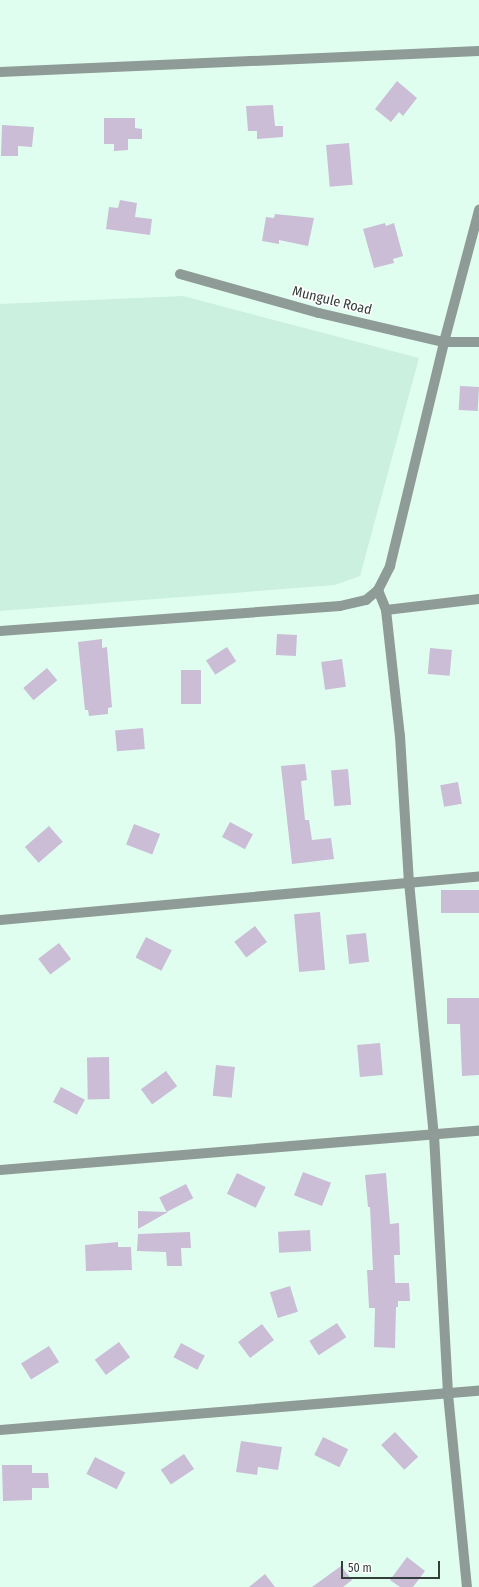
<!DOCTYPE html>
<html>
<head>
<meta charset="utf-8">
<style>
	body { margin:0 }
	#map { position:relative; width:479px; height:1587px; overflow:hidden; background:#dffef0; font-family:"Fira Sans Condensed",sans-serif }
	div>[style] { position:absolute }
	.built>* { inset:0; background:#cbf0df }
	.building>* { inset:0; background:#cabdd5; transform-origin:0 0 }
	.minor>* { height:10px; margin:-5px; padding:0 5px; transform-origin:5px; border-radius:5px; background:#8f9b96 }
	span { translate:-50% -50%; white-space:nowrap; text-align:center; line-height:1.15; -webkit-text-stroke:3px #fff; paint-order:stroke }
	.street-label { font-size:14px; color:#333f3a }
	.scale { position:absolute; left:341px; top:1561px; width:99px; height:18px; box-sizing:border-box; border:2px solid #333f3a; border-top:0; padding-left:5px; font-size:12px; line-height:14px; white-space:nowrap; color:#333f3a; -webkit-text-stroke:3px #fff; paint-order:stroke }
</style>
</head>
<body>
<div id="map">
	<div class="built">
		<i style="clip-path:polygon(183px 296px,419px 358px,360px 576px,335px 585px,0 611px,0 304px)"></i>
	</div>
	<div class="building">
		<i style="clip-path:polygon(397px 81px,417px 98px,403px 116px,399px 112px,391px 122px,375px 109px)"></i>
		<i style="clip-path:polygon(273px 105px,275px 126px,283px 126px,283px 137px,257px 139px,257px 131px,248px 131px,246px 106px)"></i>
		<i style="clip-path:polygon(104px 118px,135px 118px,135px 128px,142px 129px,142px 139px,128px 139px,128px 150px,114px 151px,114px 144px,104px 144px)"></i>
		<i style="clip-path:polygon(2px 125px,34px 127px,32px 147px,18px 146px,18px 156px,1px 156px)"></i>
		<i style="left:349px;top:143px;width:42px;height:23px;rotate:85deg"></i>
		<i style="clip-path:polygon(120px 200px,137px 203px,135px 217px,152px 219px,150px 235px,106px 229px,109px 207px,118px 208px)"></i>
		<i style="clip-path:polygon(275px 214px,314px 218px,308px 246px,279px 240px,279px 244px,262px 241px,266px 217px,274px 218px)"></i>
		<i style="clip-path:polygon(385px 223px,386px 226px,394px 223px,403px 256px,393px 259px,394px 263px,374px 268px,363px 229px)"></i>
		<i style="left:460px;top:386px;width:19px;height:24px;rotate:3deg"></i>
		<i style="left:277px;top:634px;width:20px;height:21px;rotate:3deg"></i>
		<i style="clip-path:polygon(102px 639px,102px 648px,107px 647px,112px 707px,108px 708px,108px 714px,89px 716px,88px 710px,85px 710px,78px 642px)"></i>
		<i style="left:227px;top:647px;width:17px;height:25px;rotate:57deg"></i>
		<i style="left:430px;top:648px;width:22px;height:26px;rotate:5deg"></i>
		<i style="left:342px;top:659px;width:28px;height:21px;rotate:82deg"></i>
		<i style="left:47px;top:668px;width:16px;height:31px;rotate:50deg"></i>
		<i style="left:181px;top:670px;width:20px;height:34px"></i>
		<i style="left:143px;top:728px;width:21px;height:28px;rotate:85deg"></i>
		<i style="clip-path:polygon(305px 764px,307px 780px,301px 781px,305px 820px,309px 820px,312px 840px,331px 838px,334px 859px,292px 864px,281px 766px)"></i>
		<i style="left:348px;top:769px;width:36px;height:17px;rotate:85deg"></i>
		<i style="left:458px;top:782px;width:22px;height:18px;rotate:80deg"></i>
		<i style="left:230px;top:822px;width:26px;height:17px;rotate:28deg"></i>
		<i style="left:134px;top:824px;width:28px;height:22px;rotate:21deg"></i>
		<i style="left:49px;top:826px;width:21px;height:32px;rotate:49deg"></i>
		<i style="left:479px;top:890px;width:23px;height:38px;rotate:90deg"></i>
		<i style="left:320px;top:912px;width:58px;height:26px;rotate:85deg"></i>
		<i style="left:255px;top:926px;width:20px;height:26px;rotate:53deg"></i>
		<i style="left:366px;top:933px;width:29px;height:20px;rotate:84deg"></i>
		<i style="left:146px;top:937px;width:29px;height:23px;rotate:27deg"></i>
		<i style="left:59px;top:943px;width:20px;height:26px;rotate:53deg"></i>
		<i style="clip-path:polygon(447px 998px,479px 998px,479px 1075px,462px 1076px,460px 1024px,447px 1024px)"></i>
		<i style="left:380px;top:1043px;width:32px;height:23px;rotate:85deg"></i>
		<i style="left:109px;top:1057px;width:42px;height:22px;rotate:89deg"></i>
		<i style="left:216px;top:1065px;width:19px;height:31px;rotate:6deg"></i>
		<i style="left:166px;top:1071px;width:19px;height:31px;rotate:54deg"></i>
		<i style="left:61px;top:1087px;width:27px;height:17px;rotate:28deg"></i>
		<i style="left:303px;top:1172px;width:30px;height:25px;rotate:21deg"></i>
		<i style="left:237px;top:1173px;width:32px;height:23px;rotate:26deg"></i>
		<i style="clip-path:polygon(386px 1173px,390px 1224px,399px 1223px,400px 1255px,394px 1255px,395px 1283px,409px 1283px,410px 1301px,398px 1301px,398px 1307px,396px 1307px,395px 1348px,374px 1347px,375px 1308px,369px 1308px,367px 1270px,373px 1270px,370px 1207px,368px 1207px,365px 1175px)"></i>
		<i style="left:186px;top:1184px;width:16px;height:30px;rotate:63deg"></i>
		<i style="clip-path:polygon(138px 1211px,168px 1212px,138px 1229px)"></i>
		<i style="left:310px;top:1230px;width:21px;height:32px;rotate:87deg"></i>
		<i style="clip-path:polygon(190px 1232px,191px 1248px,181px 1248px,182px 1266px,167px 1266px,166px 1252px,137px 1251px,138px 1234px)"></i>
		<i style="clip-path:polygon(118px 1242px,118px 1247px,131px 1247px,132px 1270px,86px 1271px,85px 1245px)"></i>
		<i style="left:290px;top:1286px;width:27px;height:21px;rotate:73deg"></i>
		<i style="left:337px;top:1323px;width:17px;height:33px;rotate:57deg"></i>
		<i style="left:262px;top:1324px;width:20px;height:30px;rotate:53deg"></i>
		<i style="left:119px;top:1342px;width:19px;height:30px;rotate:54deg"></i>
		<i style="left:181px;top:1343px;width:27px;height:16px;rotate:28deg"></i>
		<i style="left:49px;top:1346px;width:19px;height:33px;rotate:58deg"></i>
		<i style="left:395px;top:1432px;width:34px;height:19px;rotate:47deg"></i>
		<i style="left:323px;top:1437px;width:28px;height:20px;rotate:26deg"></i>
		<i style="clip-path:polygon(241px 1441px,282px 1447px,278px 1470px,258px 1467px,257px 1475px,236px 1472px)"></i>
		<i style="left:184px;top:1454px;width:18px;height:28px;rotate:56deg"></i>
		<i style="left:95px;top:1457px;width:34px;height:19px;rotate:27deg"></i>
		<i style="clip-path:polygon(2px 1465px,32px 1465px,32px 1473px,48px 1473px,49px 1488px,32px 1488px,32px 1500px,3px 1501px)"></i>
		<i style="clip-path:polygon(407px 1557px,425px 1571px,413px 1587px,400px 1587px,390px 1580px)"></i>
		<i style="clip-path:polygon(341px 1566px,352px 1580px,343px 1587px,312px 1587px)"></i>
		<i style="clip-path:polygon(265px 1574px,275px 1587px,249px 1587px)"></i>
	</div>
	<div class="minor">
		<i style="left:0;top:72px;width:479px;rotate:-2.5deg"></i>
		<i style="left:180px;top:274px;width:144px;rotate:15.7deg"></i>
		<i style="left:319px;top:313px;width:128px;rotate:13.1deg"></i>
		<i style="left:444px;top:342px;width:35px"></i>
		<i style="left:378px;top:590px;width:22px;rotate:68deg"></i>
		<i style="left:386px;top:610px;width:127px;rotate:83.7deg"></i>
		<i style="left:400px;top:736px;width:146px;rotate:86.5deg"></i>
		<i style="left:409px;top:882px;width:254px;rotate:84.4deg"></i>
		<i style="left:434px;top:1135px;width:259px;rotate:86.9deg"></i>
		<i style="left:448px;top:1394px;width:194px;rotate:84.4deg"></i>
		<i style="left:386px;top:610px;width:94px;rotate:-6.7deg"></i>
		<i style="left:0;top:631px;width:341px;rotate:-4.2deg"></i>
		<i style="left:340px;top:606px;width:27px;rotate:-13deg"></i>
		<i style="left:366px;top:600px;width:16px;rotate:-40deg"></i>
		<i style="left:378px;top:590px;width:27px;rotate:-63deg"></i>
		<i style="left:390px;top:566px;width:230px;rotate:-76.4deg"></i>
		<i style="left:444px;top:342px;width:137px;rotate:-75.1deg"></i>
		<i style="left:0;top:920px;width:481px;rotate:-5.2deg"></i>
		<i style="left:0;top:1170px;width:481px;rotate:-4.7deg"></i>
		<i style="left:0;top:1430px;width:481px;rotate:-4.7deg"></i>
	</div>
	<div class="street-label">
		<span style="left:332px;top:301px;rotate:14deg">Mungule Road</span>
	</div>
	<div class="scale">50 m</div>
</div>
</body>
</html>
